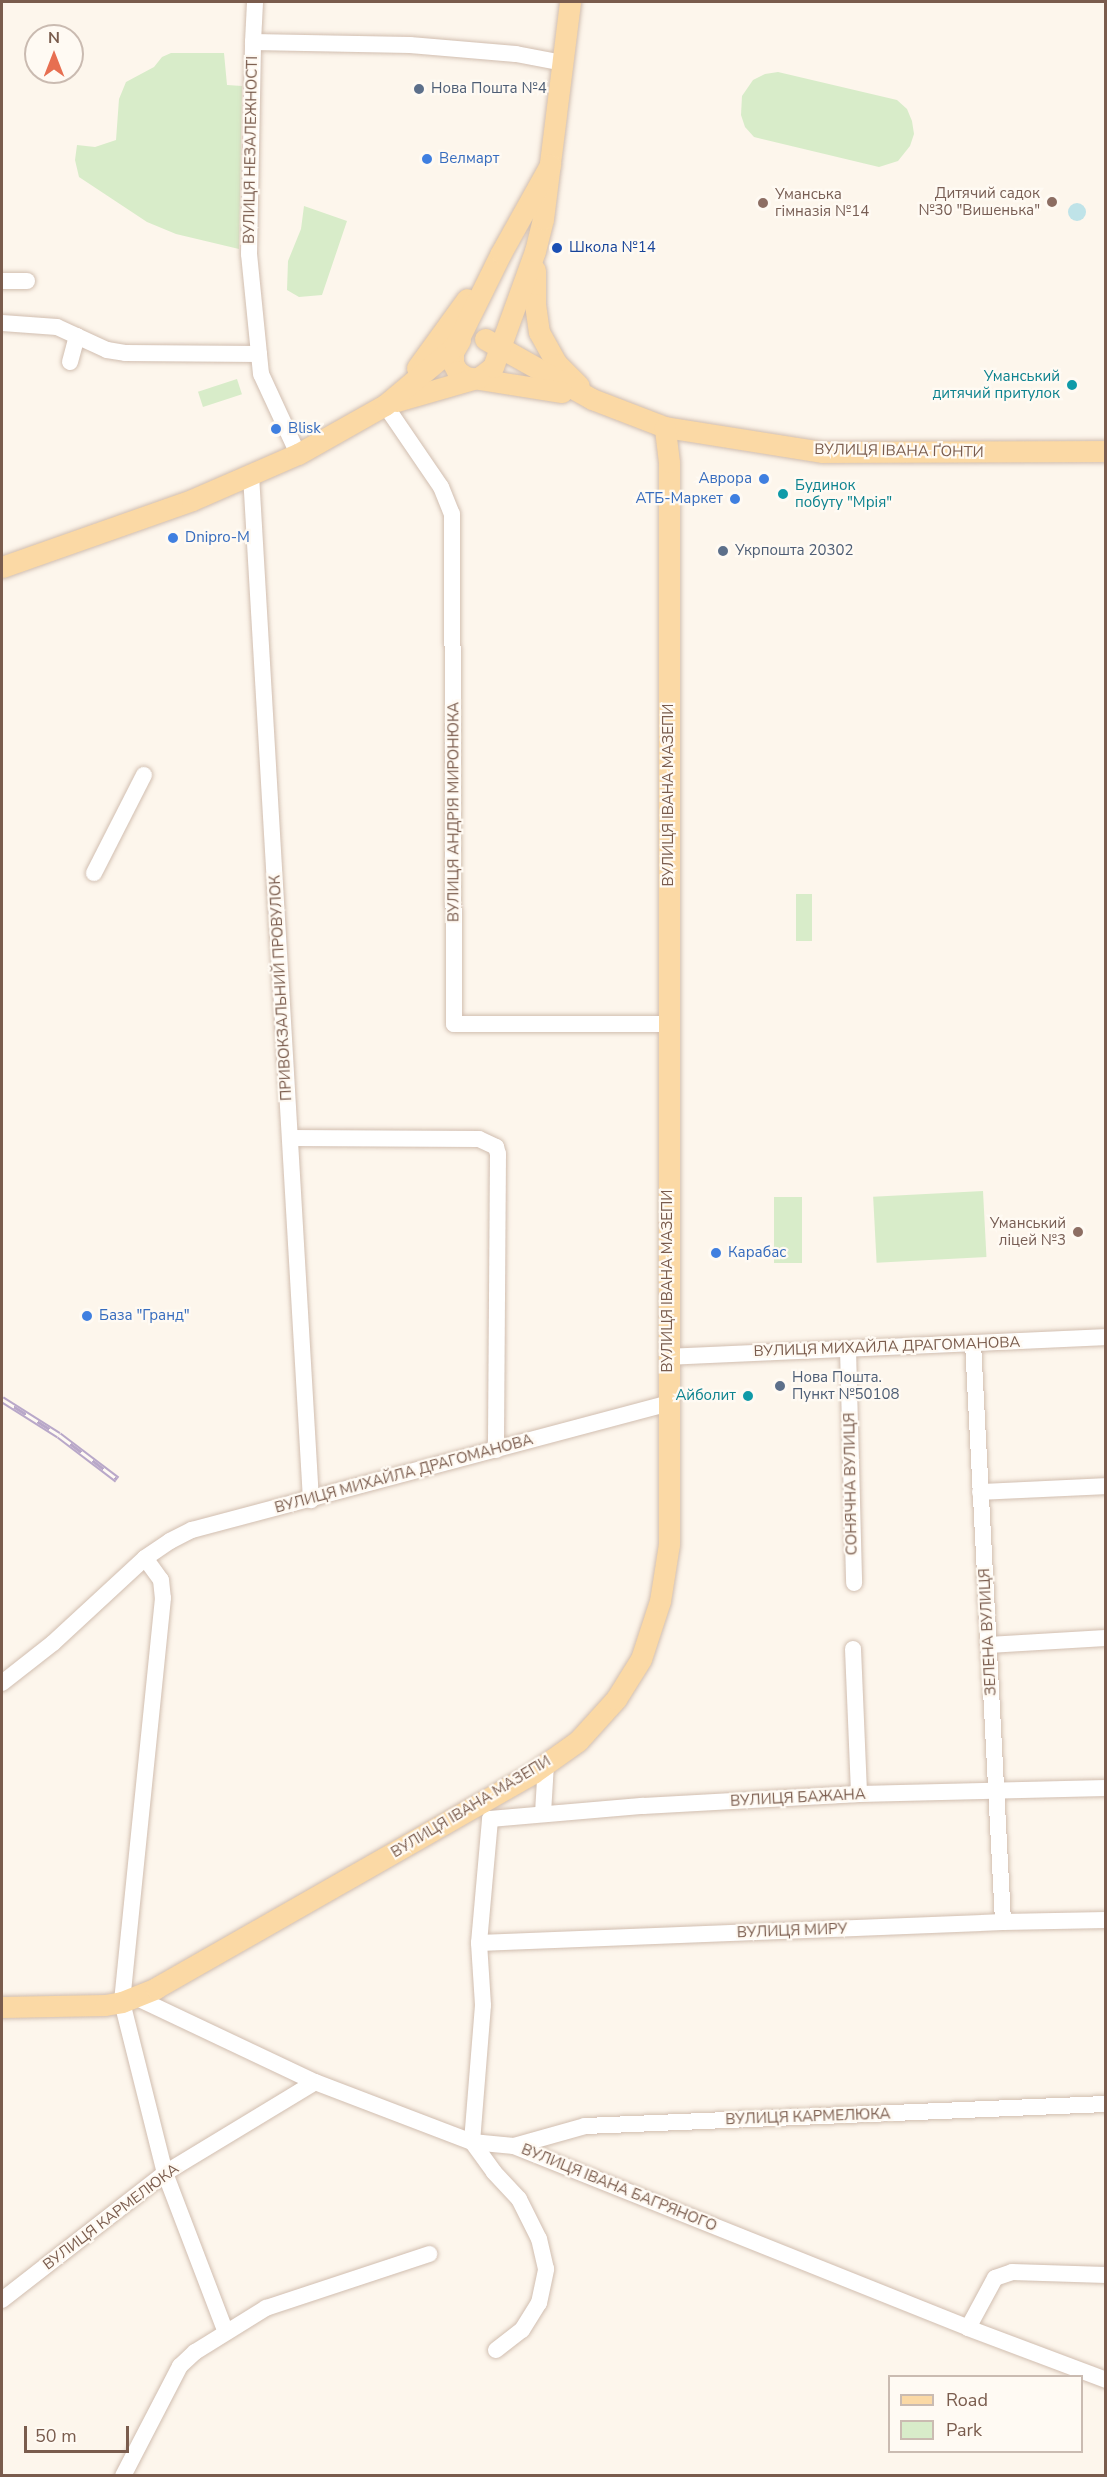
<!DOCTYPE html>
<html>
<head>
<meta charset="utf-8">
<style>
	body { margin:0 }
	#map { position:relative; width:1107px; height:2477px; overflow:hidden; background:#fdf6ec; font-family:"Nunito Sans",sans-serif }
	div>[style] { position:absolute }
	.green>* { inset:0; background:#d8ecc9; transform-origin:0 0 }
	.water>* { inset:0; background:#bfe3e8 }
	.round { border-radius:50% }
	.roads { filter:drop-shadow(0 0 2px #d1beb0) drop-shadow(0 0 2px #d1beb0) }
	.minor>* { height:16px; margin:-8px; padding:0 8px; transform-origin:8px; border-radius:8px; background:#fff }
	.major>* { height:21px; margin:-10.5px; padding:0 10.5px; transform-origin:10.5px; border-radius:10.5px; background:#fbd9a5 }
	.rail>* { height:7px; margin-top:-3.5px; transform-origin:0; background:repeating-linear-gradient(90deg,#fffaf3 0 14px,#b9a8c9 0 28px); box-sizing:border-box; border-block:2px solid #b9a8c9 }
	.dots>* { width:16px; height:16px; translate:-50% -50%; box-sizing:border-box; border:3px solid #fffaf3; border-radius:50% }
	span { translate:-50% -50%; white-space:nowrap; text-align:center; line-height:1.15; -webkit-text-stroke:4.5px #fffaf3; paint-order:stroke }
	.service-label { font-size:15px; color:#4e5e75 }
	.left { translate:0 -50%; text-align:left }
	.street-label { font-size:15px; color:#7a5c4d }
	.shop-label { font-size:15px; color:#366cbe }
	.right { translate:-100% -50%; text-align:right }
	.education-label { font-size:15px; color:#785e54 }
	.transit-label { font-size:15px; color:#164399 }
	.culture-label { font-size:15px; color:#0d838f }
	.frame { position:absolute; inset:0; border:3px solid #7a5c4d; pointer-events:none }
	.legend { position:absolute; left:888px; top:2375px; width:195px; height:78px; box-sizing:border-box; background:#fffaf3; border:2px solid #cabbb1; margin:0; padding:8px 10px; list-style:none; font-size:18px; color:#7a5c4d }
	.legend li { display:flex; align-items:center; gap:12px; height:30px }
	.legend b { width:30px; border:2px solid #cabbb1 }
	.north { position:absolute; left:24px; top:24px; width:60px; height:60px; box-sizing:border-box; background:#fffaf3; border:2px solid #cabbb1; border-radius:50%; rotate:0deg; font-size:16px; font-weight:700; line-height:24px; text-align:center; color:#7a5c4d }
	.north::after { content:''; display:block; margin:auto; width:21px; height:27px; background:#e76f51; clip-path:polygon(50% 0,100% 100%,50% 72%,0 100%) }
	.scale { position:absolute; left:24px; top:2426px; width:105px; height:27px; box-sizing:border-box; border:3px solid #7a5c4d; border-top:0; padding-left:8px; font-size:18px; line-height:21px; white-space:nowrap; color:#7a5c4d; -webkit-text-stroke:4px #fffaf3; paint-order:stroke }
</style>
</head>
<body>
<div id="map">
	<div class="green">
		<i style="clip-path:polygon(171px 53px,224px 53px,227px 85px,242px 86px,239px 249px,176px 234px,147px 222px,79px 177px,75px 160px,77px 145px,95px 147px,116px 140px,119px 99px,126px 82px,154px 67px,162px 57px)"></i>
		<i style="clip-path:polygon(778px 72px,897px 100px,907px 109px,912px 121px,914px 134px,910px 146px,898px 161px,879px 167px,754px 137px,745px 127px,741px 115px,742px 96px,753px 80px,765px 74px)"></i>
		<i style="clip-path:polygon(304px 206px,347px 221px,322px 295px,299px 297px,287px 290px,288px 261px,301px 229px)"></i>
		<i style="left:237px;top:379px;width:16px;height:41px;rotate:72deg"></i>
		<i style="left:796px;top:894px;width:16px;height:47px"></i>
		<i style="left:983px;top:1191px;width:66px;height:110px;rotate:87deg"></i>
		<i style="left:774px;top:1197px;width:28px;height:66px"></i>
	</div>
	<div class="water">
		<i class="round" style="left:1068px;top:203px;width:18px;height:18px"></i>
	</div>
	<div class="roads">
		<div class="minor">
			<i style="left:253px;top:42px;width:40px;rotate:-87.1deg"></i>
			<i style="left:2px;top:281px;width:25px"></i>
			<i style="left:2px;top:323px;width:55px;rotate:4.2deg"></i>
			<i style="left:57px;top:327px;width:55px;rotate:24.7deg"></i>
			<i style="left:107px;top:350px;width:18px;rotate:9deg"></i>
			<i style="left:125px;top:353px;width:134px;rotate:0.4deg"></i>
			<i style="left:70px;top:362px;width:27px;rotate:-75deg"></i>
			<i style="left:385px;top:405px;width:99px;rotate:55.7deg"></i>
			<i style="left:441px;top:487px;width:29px;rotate:68deg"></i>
			<i style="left:452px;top:514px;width:510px;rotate:89.78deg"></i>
			<i style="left:454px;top:1024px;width:214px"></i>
			<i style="left:298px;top:454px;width:88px;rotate:-114.8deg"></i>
			<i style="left:261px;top:374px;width:121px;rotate:-95.7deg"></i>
			<i style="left:249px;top:254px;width:212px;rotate:-88.9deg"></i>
			<i style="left:253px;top:42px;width:157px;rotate:1.1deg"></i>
			<i style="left:410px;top:45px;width:106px;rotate:4.9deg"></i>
			<i style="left:516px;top:54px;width:48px;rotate:10.8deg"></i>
			<i style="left:251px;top:475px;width:1027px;rotate:86.65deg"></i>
			<i style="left:94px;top:873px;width:110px;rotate:-63deg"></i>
			<i style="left:290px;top:1138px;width:189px;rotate:0.3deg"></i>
			<i style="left:479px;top:1139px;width:19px;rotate:25deg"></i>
			<i style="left:496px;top:1147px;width:7px;rotate:74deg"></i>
			<i style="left:498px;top:1154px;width:296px;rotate:90.4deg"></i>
			<i style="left:973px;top:1343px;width:580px;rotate:87.03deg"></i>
			<i style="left:848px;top:1349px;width:234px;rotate:88.5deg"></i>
			<i style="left:668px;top:1357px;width:438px;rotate:-2.6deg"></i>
			<i style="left:980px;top:1492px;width:126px;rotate:-2.7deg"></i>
			<i style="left:145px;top:1558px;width:27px;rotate:54deg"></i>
			<i style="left:161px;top:1580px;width:18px;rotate:84deg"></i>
			<i style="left:163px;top:1598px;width:406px;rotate:95.8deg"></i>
			<i style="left:122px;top:2002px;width:176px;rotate:75.9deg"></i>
			<i style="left:165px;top:2173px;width:168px;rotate:69.1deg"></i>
			<i style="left:988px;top:1645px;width:118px;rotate:-3.4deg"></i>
			<i style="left:853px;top:1649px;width:145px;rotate:87.6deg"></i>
			<i style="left:2px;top:1683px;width:65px;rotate:-38.1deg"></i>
			<i style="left:53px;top:1643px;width:125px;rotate:-42.7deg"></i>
			<i style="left:145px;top:1558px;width:30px;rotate:-34deg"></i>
			<i style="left:170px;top:1541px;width:25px;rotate:-27deg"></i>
			<i style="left:192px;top:1530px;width:493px;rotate:-14.9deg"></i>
			<i style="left:543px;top:1813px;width:49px;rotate:-86.5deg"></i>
			<i style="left:479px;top:1943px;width:524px;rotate:-2.29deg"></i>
			<i style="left:1003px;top:1922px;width:103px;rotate:-1.1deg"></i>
			<i style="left:135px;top:1997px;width:199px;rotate:25.3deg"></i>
			<i style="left:315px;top:2082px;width:168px;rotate:20.9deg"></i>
			<i style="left:472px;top:2142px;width:42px;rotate:5.4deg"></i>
			<i style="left:514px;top:2146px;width:489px;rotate:21.8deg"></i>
			<i style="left:968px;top:2328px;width:147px;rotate:20.6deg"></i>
			<i style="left:514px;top:2146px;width:74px;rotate:-15.7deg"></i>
			<i style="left:585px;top:2126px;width:521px;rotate:-2.42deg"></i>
			<i style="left:2px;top:2300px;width:207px;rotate:-37.9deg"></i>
			<i style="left:165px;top:2173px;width:175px;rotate:-31.2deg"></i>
			<i style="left:968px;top:2328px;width:57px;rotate:-61.6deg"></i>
			<i style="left:995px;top:2278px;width:18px;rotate:-19deg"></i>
			<i style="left:1012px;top:2272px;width:94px;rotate:1.8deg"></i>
			<i style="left:496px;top:2350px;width:33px;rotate:-38deg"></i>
			<i style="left:522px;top:2330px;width:32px;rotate:-58deg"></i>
			<i style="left:539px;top:2303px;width:35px;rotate:-78deg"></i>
			<i style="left:546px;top:2269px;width:31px;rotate:-103deg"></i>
			<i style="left:539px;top:2239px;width:45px;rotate:-116.6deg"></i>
			<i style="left:519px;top:2199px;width:37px;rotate:-133deg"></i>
			<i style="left:494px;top:2172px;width:37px;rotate:-126deg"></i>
			<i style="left:472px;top:2142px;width:137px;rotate:-85.4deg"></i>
			<i style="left:483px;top:2005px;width:62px;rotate:-93.7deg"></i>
			<i style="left:479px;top:1943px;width:124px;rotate:-84.9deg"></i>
			<i style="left:490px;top:1819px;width:154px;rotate:-4.9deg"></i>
			<i style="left:643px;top:1806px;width:216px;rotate:-3.2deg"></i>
			<i style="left:859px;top:1794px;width:247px;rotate:-1.4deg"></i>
			<i style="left:123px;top:2476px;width:124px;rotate:-62.6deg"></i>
			<i style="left:180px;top:2366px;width:21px;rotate:-43deg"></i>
			<i style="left:195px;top:2352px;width:84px;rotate:-31.8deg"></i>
			<i style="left:266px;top:2308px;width:172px;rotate:-18.3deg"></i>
		</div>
		<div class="major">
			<i style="left:535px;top:270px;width:34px;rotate:90deg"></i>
			<i style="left:535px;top:304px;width:28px;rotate:82deg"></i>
			<i style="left:539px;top:332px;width:37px;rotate:61deg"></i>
			<i style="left:557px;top:364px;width:31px;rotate:45deg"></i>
			<i style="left:485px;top:339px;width:123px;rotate:29.3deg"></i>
			<i style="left:592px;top:399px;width:78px;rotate:21deg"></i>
			<i style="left:665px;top:427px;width:160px;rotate:9deg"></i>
			<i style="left:823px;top:452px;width:283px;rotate:-0.2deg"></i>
			<i style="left:460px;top:340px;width:14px;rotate:120deg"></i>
			<i style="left:453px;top:352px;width:11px;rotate:90deg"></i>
			<i style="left:453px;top:363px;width:9px;rotate:63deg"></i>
			<i style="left:457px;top:371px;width:11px;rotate:34deg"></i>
			<i style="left:466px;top:377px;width:97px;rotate:8.9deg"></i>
			<i style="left:417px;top:368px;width:85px;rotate:-54.1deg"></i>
			<i style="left:397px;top:401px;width:86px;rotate:-16.1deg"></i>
			<i style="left:480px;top:377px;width:16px;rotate:-38deg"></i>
			<i style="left:493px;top:367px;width:123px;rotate:-70.1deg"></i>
			<i style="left:535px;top:251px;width:33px;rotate:-76deg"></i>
			<i style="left:543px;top:219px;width:219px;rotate:-82.9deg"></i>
			<i style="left:2px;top:567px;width:201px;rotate:-19.4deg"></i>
			<i style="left:192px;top:500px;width:116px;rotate:-23.5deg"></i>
			<i style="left:298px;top:454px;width:100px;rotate:-29.4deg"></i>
			<i style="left:385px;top:405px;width:92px;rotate:-40.1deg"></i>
			<i style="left:455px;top:346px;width:104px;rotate:-63.7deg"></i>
			<i style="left:501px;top:253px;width:101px;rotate:-60.9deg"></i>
			<i style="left:2px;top:2007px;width:103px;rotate:-1.1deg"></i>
			<i style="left:105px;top:2005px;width:17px;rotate:-10deg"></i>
			<i style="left:122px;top:2002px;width:37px;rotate:-22deg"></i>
			<i style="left:156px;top:1988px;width:434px;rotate:-29.7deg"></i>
			<i style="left:533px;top:1773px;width:55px;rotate:-35.4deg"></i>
			<i style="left:578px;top:1741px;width:57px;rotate:-47.9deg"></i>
			<i style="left:616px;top:1699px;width:47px;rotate:-58deg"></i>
			<i style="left:641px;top:1659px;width:61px;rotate:-71.9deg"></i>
			<i style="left:660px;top:1601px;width:58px;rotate:-81deg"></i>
			<i style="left:669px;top:1544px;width:1082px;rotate:-90deg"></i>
			<i style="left:669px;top:462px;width:35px;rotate:-97deg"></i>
		</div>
	</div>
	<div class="rail">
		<i style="left:2px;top:1399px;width:67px;rotate:32.3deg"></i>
		<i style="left:59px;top:1435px;width:73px;rotate:37.2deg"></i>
	</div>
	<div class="dots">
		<i style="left:419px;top:89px;background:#5c6f8a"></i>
		<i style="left:427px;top:159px;background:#3f7fe0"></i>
		<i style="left:1052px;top:202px;background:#8d6e63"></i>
		<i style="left:763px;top:203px;background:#8d6e63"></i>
		<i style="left:557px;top:248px;background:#1a4fb4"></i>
		<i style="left:1072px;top:385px;background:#0f9aa8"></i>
		<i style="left:276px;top:429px;background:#3f7fe0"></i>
		<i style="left:764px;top:479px;background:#3f7fe0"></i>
		<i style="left:783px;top:494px;background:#0f9aa8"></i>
		<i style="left:735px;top:499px;background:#3f7fe0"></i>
		<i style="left:173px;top:538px;background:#3f7fe0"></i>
		<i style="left:723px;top:551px;background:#5c6f8a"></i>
		<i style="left:1078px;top:1232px;background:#8d6e63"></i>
		<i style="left:716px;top:1253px;background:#3f7fe0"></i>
		<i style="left:87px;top:1316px;background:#3f7fe0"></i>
		<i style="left:780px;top:1386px;background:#5c6f8a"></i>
		<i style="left:748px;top:1396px;background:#0f9aa8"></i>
	</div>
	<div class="service-label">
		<span class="left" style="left:431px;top:89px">Нова Пошта №4</span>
		<span class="left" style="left:735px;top:551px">Укрпошта 20302</span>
		<span class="left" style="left:792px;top:1386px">Нова Пошта.<br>Пункт №50108</span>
	</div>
	<div class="street-label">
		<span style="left:251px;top:150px;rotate:-89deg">ВУЛИЦЯ НЕЗАЛЕЖНОСТІ</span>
		<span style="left:899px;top:451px;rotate:1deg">ВУЛИЦЯ ІВАНА ҐОНТИ</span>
		<span style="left:669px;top:795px;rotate:-90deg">ВУЛИЦЯ ІВАНА МАЗЕПИ</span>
		<span style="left:454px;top:812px;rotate:-90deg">ВУЛИЦЯ АНДРІЯ МИРОНЮКА</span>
		<span style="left:281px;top:988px;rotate:-93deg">ПРИВОКЗАЛЬНИЙ ПРОВУЛОК</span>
		<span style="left:668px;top:1281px;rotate:-90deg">ВУЛИЦЯ ІВАНА МАЗЕПИ</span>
		<span style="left:887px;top:1347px;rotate:-2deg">ВУЛИЦЯ МИХАЙЛА ДРАГОМАНОВА</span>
		<span style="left:404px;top:1474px;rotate:-15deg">ВУЛИЦЯ МИХАЙЛА ДРАГОМАНОВА</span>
		<span style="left:851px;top:1484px;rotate:-91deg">СОНЯЧНА ВУЛИЦЯ</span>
		<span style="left:988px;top:1632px;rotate:-93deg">ЗЕЛЕНА ВУЛИЦЯ</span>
		<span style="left:798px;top:1798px;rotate:-3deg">ВУЛИЦЯ БАЖАНА</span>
		<span style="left:471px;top:1807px;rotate:-31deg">ВУЛИЦЯ ІВАНА МАЗЕПИ</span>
		<span style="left:792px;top:1931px;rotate:-2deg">ВУЛИЦЯ МИРУ</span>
		<span style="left:808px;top:2117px;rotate:-2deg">ВУЛИЦЯ КАРМЕЛЮКА</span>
		<span style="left:619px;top:2188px;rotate:22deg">ВУЛИЦЯ ІВАНА БАГРЯНОГО</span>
		<span style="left:111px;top:2217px;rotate:-37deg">ВУЛИЦЯ КАРМЕЛЮКА</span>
	</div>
	<div class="shop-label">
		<span class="left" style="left:439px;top:159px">Велмарт</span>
		<span class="left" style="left:288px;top:429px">Blisk</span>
		<span class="right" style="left:752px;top:479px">Аврора</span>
		<span class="right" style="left:723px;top:499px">АТБ-Маркет</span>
		<span class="left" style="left:185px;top:538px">Dnipro-M</span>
		<span class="left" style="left:728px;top:1253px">Карабас</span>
		<span class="left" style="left:99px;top:1316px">База "Гранд"</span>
	</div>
	<div class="education-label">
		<span class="right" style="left:1040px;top:202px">Дитячий садок<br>№30 "Вишенька"</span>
		<span class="left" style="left:775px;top:203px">Уманська<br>гімназія №14</span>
		<span class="right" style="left:1066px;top:1232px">Уманський<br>ліцей №3</span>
	</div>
	<div class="transit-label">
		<span class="left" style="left:569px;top:248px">Школа №14</span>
	</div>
	<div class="culture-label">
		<span class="right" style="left:1060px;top:385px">Уманський<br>дитячий притулок</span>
		<span class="left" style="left:795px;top:494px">Будинок<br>побуту "Мрія"</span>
		<span class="right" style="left:736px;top:1396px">Айболит</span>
	</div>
	<div class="frame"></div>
	<ul class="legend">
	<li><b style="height:8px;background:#fbd9a5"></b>Road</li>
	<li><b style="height:16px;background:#d8ecc9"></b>Park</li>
	</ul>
	<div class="north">N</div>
	<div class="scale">50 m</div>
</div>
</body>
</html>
